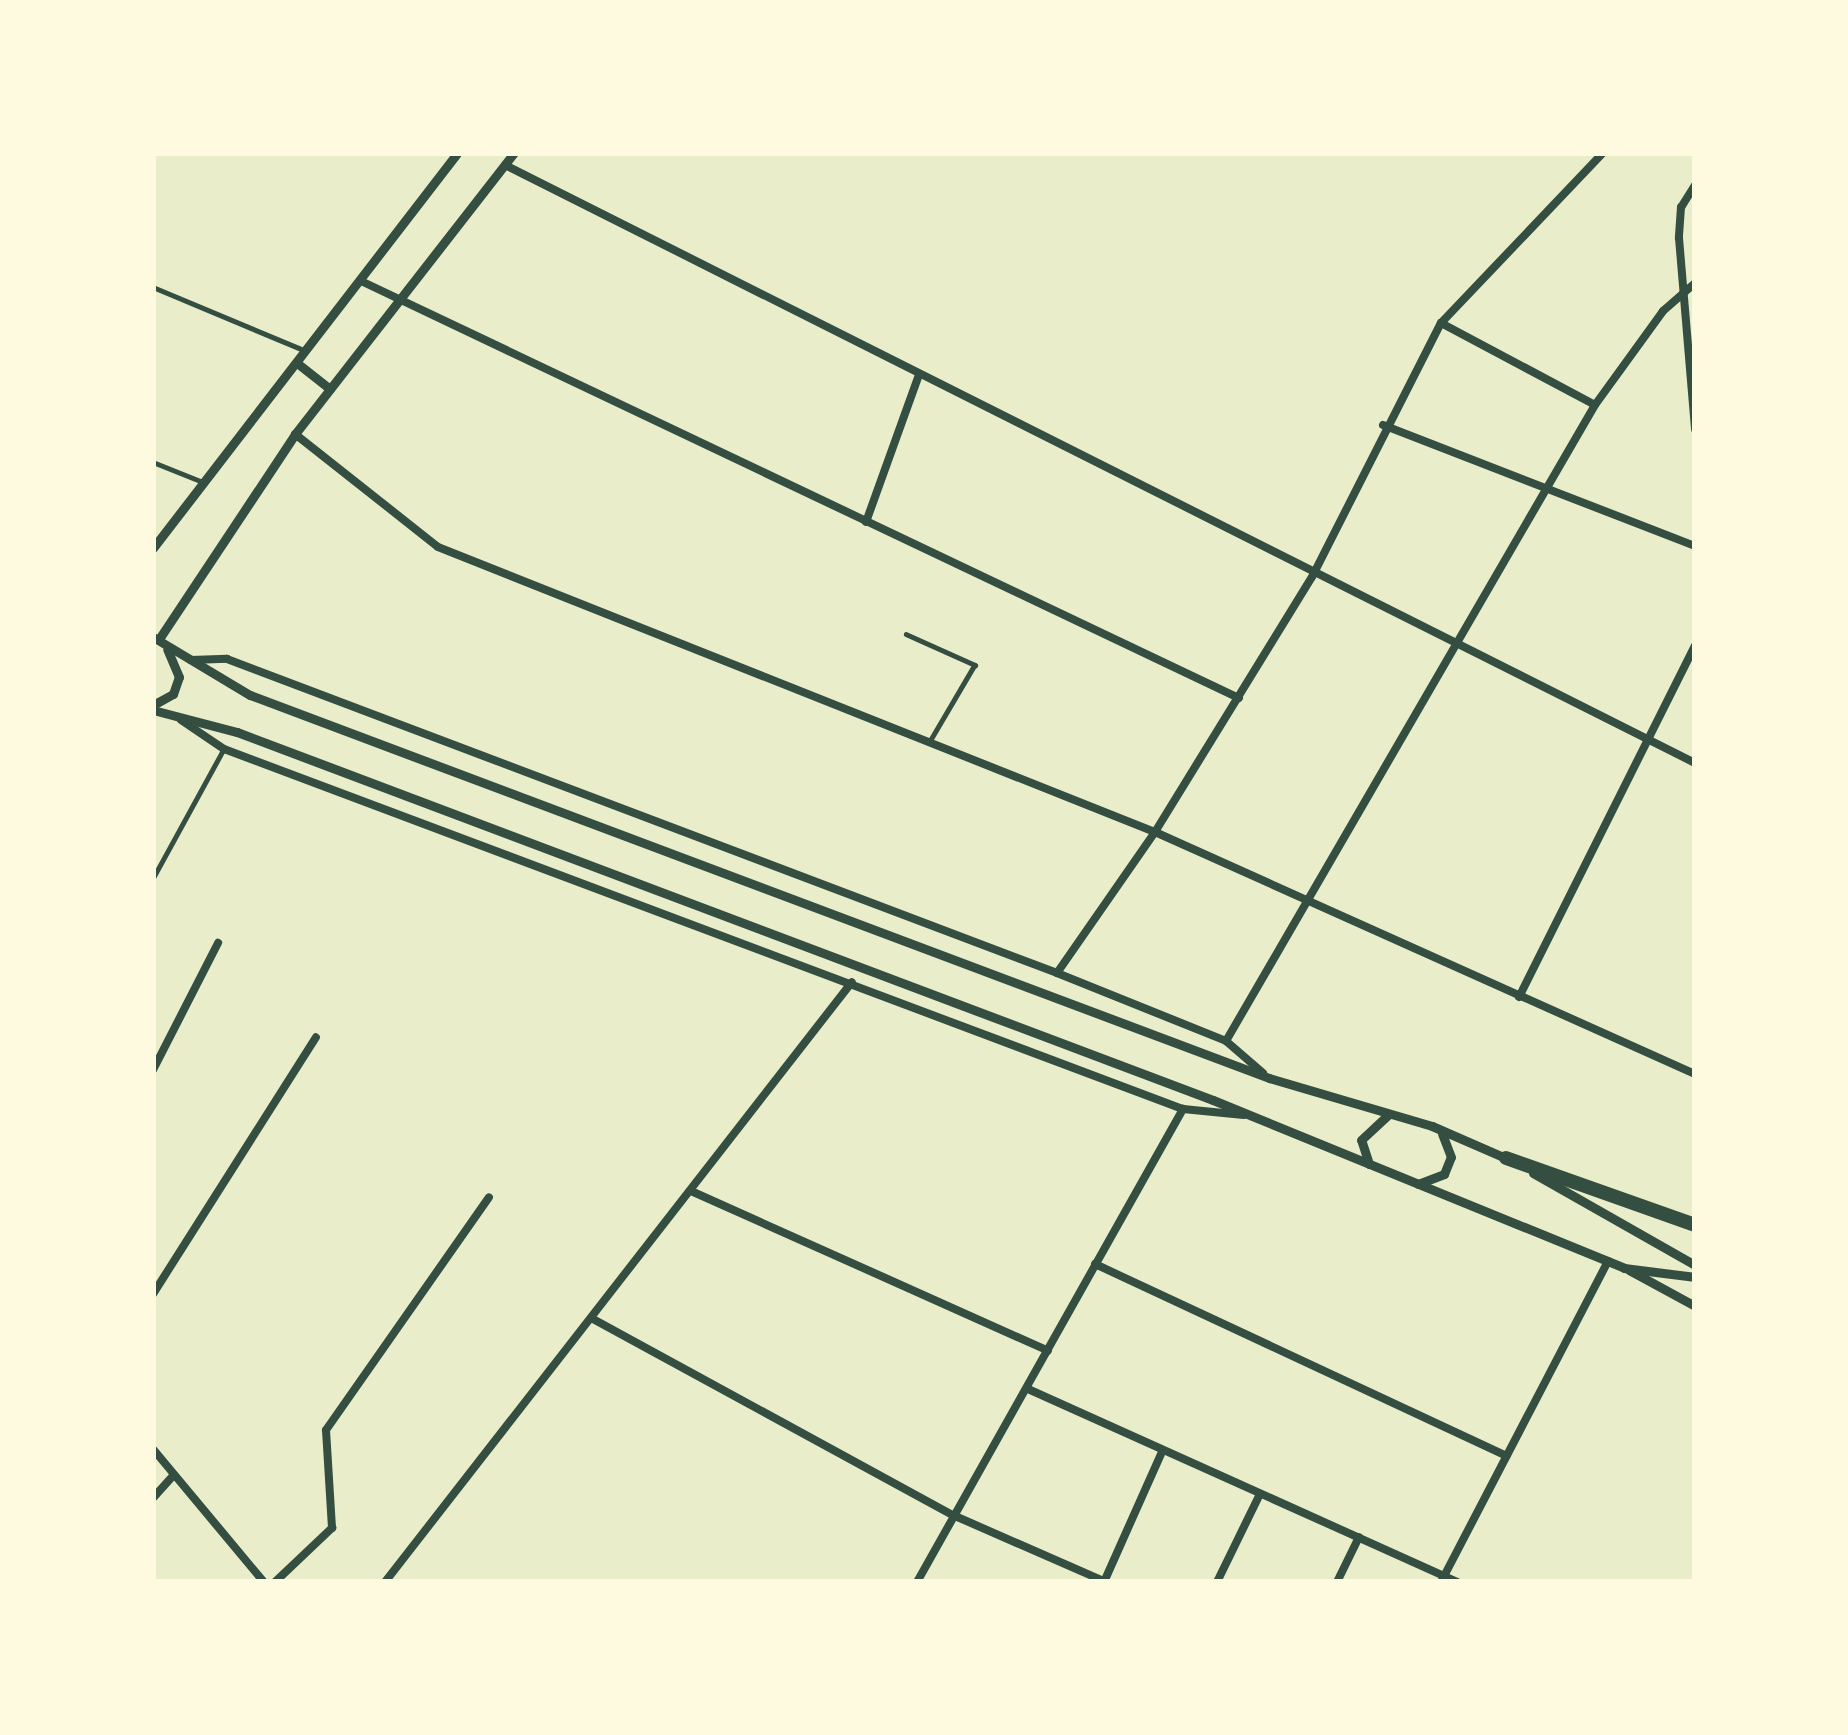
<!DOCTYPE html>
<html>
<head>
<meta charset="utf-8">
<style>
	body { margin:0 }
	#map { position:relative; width:1848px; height:1735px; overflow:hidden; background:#e9edc9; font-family:"Alegreya Sans",sans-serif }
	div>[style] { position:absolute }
	.service>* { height:4.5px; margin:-2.25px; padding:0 2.25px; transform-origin:2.25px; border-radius:2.25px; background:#344e41 }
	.minor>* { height:8px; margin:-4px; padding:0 4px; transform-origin:4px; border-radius:4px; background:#344e41 }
	.tertiary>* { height:9px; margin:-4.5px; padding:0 4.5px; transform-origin:4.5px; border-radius:4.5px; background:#344e41 }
	.trunk>* { height:14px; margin:-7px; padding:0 7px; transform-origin:7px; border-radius:7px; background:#344e41 }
	span { translate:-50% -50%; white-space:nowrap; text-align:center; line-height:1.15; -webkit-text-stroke:12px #fefae0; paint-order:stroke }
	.frame { position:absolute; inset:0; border:156px solid #fefae0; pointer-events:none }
</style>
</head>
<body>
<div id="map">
	<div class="service">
		<i style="left:153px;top:287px;width:160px;rotate:22.7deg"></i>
		<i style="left:153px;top:462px;width:54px;rotate:21.8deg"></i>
		<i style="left:906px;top:634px;width:76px;rotate:24.2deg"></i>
		<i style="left:975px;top:665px;width:87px;rotate:120.4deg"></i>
		<i style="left:153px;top:878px;width:144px;rotate:-61.3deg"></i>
	</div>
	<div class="minor">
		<i style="left:505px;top:165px;width:1332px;rotate:26.68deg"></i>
		<i style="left:1695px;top:185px;width:26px;rotate:122deg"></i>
		<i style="left:1681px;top:207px;width:31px;rotate:94deg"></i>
		<i style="left:1679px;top:238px;width:192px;rotate:85.2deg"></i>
		<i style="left:361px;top:281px;width:972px;rotate:25.41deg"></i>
		<i style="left:1441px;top:323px;width:174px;rotate:28deg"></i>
		<i style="left:1383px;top:425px;width:335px;rotate:21.2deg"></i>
		<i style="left:295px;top:434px;width:182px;rotate:38.3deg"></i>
		<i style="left:438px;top:547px;width:772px;rotate:21.68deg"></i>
		<i style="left:1155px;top:832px;width:592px;rotate:24.14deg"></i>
		<i style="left:866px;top:522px;width:156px;rotate:-70.2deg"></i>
		<i style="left:191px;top:660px;width:36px;rotate:-2deg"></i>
		<i style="left:227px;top:659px;width:887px;rotate:20.72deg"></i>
		<i style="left:1057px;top:973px;width:182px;rotate:21.9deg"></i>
		<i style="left:1226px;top:1041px;width:49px;rotate:40.9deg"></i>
		<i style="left:181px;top:720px;width:52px;rotate:34deg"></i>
		<i style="left:224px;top:749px;width:1024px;rotate:20.58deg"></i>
		<i style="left:1183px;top:1109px;width:61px;rotate:5.6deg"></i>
		<i style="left:1057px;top:973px;width:172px;rotate:-55.2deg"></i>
		<i style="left:1155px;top:832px;width:299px;rotate:-58.4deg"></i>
		<i style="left:1312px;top:577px;width:285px;rotate:-63.1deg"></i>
		<i style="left:1441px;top:323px;width:235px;rotate:-46.4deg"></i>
		<i style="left:1519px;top:997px;width:393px;rotate:-63.4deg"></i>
		<i style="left:1226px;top:1041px;width:735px;rotate:-59.88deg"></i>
		<i style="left:1595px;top:405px;width:116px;rotate:-54.1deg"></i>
		<i style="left:1663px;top:311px;width:43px;rotate:-41.2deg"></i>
		<i style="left:153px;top:1070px;width:143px;rotate:-62.9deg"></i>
		<i style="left:691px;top:1191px;width:391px;rotate:24.1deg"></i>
		<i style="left:1095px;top:1264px;width:454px;rotate:25deg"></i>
		<i style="left:153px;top:1294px;width:304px;rotate:-57.6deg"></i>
		<i style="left:593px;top:1319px;width:412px;rotate:28.6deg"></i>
		<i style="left:955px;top:1516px;width:165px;rotate:23.6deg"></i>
		<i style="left:1028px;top:1389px;width:471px;rotate:24.2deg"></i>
		<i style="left:153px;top:1449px;width:173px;rotate:50.2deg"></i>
		<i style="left:153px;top:1498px;width:31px;rotate:-48deg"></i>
		<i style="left:275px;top:1582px;width:79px;rotate:-43.5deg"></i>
		<i style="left:332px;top:1528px;width:98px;rotate:-93.5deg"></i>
		<i style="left:326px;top:1430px;width:284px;rotate:-55deg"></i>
		<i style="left:385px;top:1582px;width:760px;rotate:-52.11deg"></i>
		<i style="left:917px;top:1582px;width:543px;rotate:-60.65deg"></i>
		<i style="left:1104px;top:1582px;width:142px;rotate:-66deg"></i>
		<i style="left:1217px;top:1582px;width:98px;rotate:-64deg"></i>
		<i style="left:1337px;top:1582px;width:50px;rotate:-63.9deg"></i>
		<i style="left:1441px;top:1582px;width:362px;rotate:-62.5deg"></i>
	</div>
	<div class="tertiary">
		<i style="left:297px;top:363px;width:42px;rotate:38.2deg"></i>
		<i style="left:153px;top:548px;width:498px;rotate:-52.4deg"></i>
		<i style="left:153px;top:637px;width:113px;rotate:30.9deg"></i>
		<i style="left:250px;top:695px;width:1089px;rotate:20.6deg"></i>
		<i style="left:1269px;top:1078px;width:170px;rotate:16.4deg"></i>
		<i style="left:1432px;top:1126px;width:83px;rotate:23.5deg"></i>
		<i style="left:159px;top:639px;width:246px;rotate:-56.4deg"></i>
		<i style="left:295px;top:434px;width:356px;rotate:-52.1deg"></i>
		<i style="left:153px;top:705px;width:23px;rotate:-29deg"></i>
		<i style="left:173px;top:694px;width:18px;rotate:-71deg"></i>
		<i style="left:179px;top:677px;width:30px;rotate:-113deg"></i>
		<i style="left:153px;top:710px;width:87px;rotate:14.7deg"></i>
		<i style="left:237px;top:732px;width:1043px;rotate:20.66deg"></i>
		<i style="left:1213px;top:1100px;width:444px;rotate:22.2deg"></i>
		<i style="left:1624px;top:1268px;width:72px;rotate:7.2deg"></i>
		<i style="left:1369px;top:1164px;width:25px;rotate:-108deg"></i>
		<i style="left:1361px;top:1140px;width:38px;rotate:-43deg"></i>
		<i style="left:1533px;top:1173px;width:186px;rotate:29.6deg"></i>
		<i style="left:1418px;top:1184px;width:28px;rotate:-21deg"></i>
		<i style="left:1444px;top:1174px;width:18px;rotate:-68deg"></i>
		<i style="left:1451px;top:1157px;width:25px;rotate:-111deg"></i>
		<i style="left:1629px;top:1270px;width:75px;rotate:28.6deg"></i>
	</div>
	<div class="trunk">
		<i style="left:1506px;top:1158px;width:201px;rotate:19.5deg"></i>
	</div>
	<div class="frame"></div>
</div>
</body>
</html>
